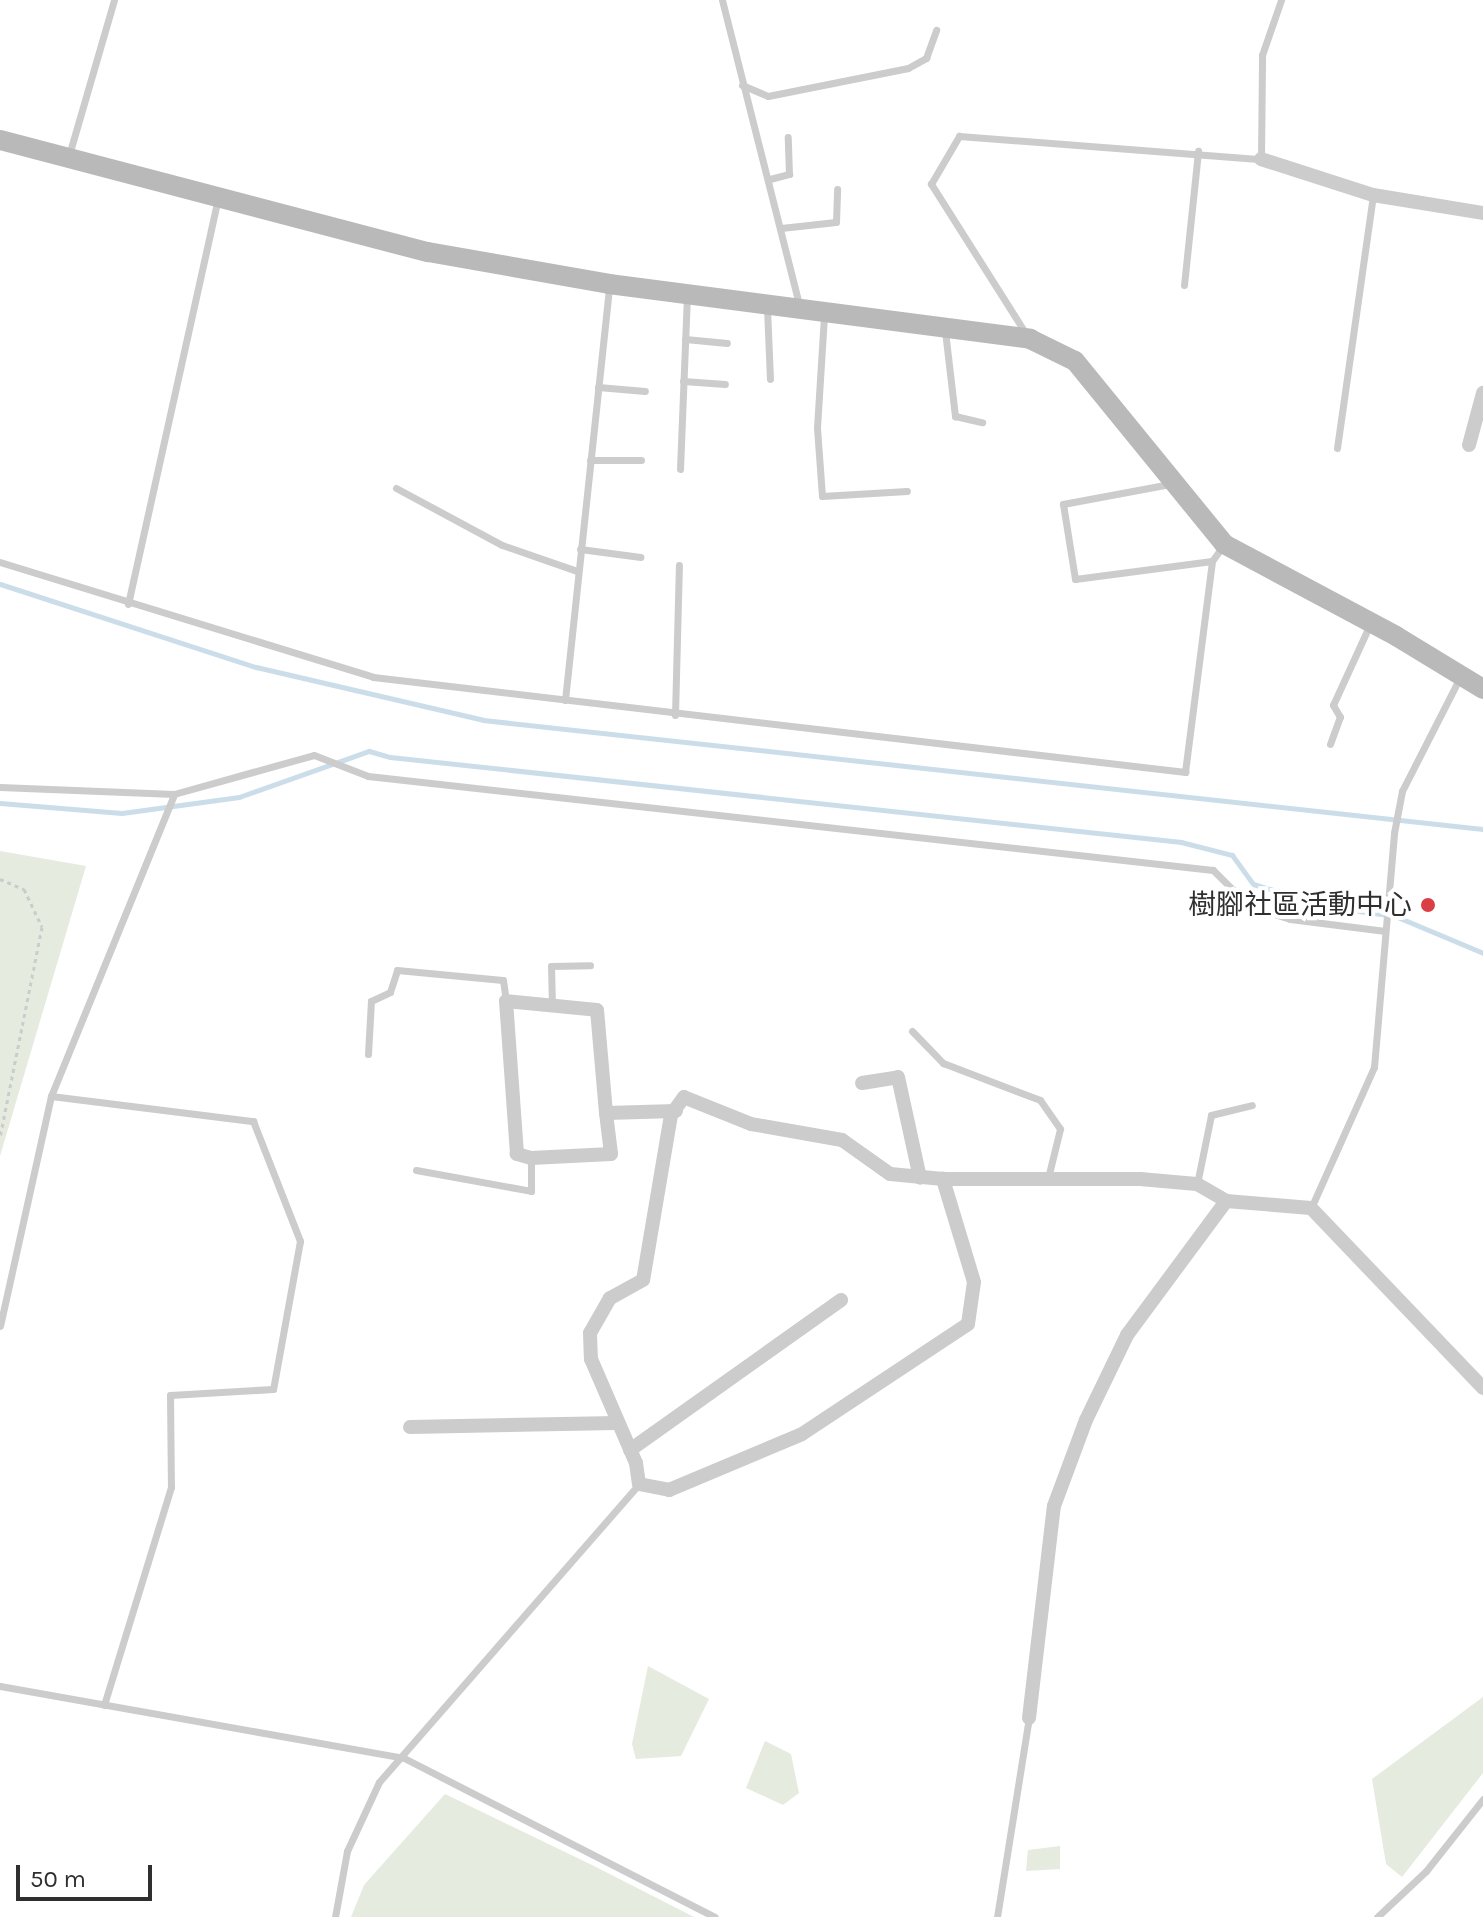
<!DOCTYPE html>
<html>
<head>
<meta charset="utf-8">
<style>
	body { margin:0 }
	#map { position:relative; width:1483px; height:1917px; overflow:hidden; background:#fff; font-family:Karla,"Noto Sans TC",sans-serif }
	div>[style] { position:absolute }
	.green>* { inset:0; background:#e5ebdf }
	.stream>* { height:5px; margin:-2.5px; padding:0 2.5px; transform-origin:2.5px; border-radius:2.5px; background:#ccddea }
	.path>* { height:3px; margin-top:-1.5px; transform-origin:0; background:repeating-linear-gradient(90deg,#ccc 0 4px,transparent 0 8px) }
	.lane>* { height:7px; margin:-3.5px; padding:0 3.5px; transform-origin:3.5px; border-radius:3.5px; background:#ccc }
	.street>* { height:14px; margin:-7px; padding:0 7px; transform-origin:7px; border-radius:7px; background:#ccc }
	.secondary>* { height:20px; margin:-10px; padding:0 10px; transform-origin:10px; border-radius:10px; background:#b9b9b9 }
	.dots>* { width:22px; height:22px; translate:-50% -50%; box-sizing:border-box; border:4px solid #fff; border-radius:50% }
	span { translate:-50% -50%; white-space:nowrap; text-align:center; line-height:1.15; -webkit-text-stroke:8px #fff; paint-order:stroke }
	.poi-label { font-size:28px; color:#2f2f2f }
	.right { translate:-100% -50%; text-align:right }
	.scale { position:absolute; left:16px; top:1865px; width:136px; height:36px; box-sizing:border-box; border:4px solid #2f2f2f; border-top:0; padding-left:10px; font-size:24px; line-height:28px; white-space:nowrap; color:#2f2f2f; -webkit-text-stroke:6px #fff; paint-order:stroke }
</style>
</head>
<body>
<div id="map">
	<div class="green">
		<i style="clip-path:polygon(0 851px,86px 866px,0 1156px)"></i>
		<i style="clip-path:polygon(648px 1666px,709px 1699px,681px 1756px,636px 1759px,632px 1744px)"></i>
		<i style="clip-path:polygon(1483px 1697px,1483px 1773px,1402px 1877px,1386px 1864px,1372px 1779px)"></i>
		<i style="clip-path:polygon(765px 1741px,791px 1754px,799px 1793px,783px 1805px,746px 1788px)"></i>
		<i style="clip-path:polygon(445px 1794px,594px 1866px,694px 1917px,351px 1917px,364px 1885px)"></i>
		<i style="clip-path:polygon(1060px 1846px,1060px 1869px,1026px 1871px,1028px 1850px)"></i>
	</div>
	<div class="stream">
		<i style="left:0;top:584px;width:269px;rotate:18deg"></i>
		<i style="left:256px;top:667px;width:233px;rotate:13.1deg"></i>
		<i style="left:483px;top:720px;width:1006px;rotate:6.22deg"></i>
		<i style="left:0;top:803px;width:122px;rotate:4.7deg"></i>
		<i style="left:122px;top:813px;width:118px;rotate:-7.8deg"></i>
		<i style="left:239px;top:797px;width:138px;rotate:-19.5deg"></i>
		<i style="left:369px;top:751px;width:22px;rotate:16deg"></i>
		<i style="left:390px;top:757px;width:796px;rotate:6.13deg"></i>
		<i style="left:1181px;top:842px;width:53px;rotate:14.3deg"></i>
		<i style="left:1232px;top:855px;width:36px;rotate:54deg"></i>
		<i style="left:1253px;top:884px;width:79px;rotate:16.8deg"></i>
		<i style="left:1329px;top:907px;width:67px;rotate:7.8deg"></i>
		<i style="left:1395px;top:916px;width:95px;rotate:22.8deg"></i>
	</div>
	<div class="path">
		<i style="left:0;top:879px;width:26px;rotate:23deg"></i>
		<i style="left:24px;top:889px;width:42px;rotate:64.7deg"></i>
		<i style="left:42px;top:927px;width:215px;rotate:101.3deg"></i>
	</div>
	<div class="lane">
		<i style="left:722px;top:0;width:315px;rotate:75.8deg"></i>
		<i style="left:742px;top:85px;width:28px;rotate:23deg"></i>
		<i style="left:768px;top:96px;width:143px;rotate:-11.3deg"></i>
		<i style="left:908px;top:68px;width:21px;rotate:-29deg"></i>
		<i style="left:926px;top:58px;width:30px;rotate:-70deg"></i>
		<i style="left:69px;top:155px;width:161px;rotate:-73.8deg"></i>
		<i style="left:770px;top:179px;width:20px;rotate:-15deg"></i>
		<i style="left:789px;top:174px;width:37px;rotate:-92deg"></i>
		<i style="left:781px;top:228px;width:55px;rotate:-6.2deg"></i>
		<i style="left:836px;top:222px;width:33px;rotate:-88deg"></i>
		<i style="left:1184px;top:285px;width:135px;rotate:-84deg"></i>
		<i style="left:767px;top:308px;width:71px;rotate:87.6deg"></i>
		<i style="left:824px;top:316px;width:112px;rotate:93.6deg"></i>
		<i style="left:817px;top:428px;width:68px;rotate:85.8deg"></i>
		<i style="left:822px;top:496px;width:85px;rotate:-3.4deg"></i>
		<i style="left:945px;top:331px;width:86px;rotate:83.3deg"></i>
		<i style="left:955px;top:416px;width:28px;rotate:13deg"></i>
		<i style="left:1026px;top:334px;width:178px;rotate:-122.3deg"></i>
		<i style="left:931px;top:184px;width:56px;rotate:-59.7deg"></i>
		<i style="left:959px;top:136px;width:303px;rotate:4.4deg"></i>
		<i style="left:1261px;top:159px;width:104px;rotate:-89.4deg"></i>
		<i style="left:1262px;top:55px;width:58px;rotate:-70.9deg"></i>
		<i style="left:685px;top:339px;width:42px;rotate:5.4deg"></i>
		<i style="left:683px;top:381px;width:42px;rotate:4.1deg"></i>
		<i style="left:598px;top:387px;width:47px;rotate:4.9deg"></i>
		<i style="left:1337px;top:448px;width:256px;rotate:-81.9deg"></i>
		<i style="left:590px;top:460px;width:51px"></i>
		<i style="left:680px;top:469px;width:172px;rotate:-87.7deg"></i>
		<i style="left:1170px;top:484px;width:109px;rotate:169.4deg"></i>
		<i style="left:1063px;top:504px;width:76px;rotate:80.9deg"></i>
		<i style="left:1075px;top:579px;width:138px;rotate:-7.5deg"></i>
		<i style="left:396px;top:488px;width:120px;rotate:28.3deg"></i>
		<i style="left:502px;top:545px;width:79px;rotate:19.1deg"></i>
		<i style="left:580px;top:549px;width:61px;rotate:7.6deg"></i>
		<i style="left:0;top:562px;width:390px;rotate:17.1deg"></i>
		<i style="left:373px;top:677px;width:818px;rotate:6.67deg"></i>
		<i style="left:1185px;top:772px;width:213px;rotate:-82.7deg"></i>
		<i style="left:1212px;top:561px;width:17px;rotate:-54deg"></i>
		<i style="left:128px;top:604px;width:415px;rotate:-77.5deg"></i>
		<i style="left:565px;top:700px;width:415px;rotate:-83.9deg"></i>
		<i style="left:675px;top:715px;width:150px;rotate:-88.5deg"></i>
		<i style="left:1330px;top:744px;width:29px;rotate:-70deg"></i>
		<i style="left:1340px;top:717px;width:14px;rotate:-120deg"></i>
		<i style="left:1333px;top:705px;width:89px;rotate:-65.4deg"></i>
		<i style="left:0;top:787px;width:174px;rotate:2.3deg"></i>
		<i style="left:174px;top:794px;width:145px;rotate:-15.6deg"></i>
		<i style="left:314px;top:755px;width:58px;rotate:21.3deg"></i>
		<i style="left:368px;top:776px;width:850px;rotate:6.35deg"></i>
		<i style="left:1213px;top:870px;width:51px;rotate:45deg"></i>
		<i style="left:1249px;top:906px;width:43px;rotate:17.6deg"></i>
		<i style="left:1290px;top:919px;width:96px;rotate:7.2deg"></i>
		<i style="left:552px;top:1006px;width:40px;rotate:-91.4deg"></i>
		<i style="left:551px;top:966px;width:39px;rotate:-1deg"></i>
		<i style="left:912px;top:1031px;width:45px;rotate:45.9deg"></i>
		<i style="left:943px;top:1063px;width:104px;rotate:20.9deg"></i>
		<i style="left:1040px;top:1100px;width:35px;rotate:55deg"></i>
		<i style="left:1060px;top:1129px;width:50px;rotate:103.8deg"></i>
		<i style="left:368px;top:1054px;width:53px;rotate:-86.8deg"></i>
		<i style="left:371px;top:1001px;width:21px;rotate:-25deg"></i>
		<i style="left:390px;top:992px;width:23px;rotate:-72deg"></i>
		<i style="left:397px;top:970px;width:106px;rotate:5.4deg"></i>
		<i style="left:503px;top:980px;width:21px;rotate:82deg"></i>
		<i style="left:51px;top:1096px;width:204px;rotate:7.1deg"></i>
		<i style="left:253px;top:1121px;width:129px;rotate:68.6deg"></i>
		<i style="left:300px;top:1241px;width:150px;rotate:100.3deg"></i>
		<i style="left:273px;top:1389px;width:103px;rotate:176.7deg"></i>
		<i style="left:170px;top:1395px;width:92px;rotate:89.4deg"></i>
		<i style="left:171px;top:1487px;width:228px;rotate:107.1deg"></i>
		<i style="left:416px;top:1170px;width:117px;rotate:10.3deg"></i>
		<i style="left:531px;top:1191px;width:33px;rotate:-90deg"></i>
		<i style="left:1197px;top:1184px;width:70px;rotate:-78.5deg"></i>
		<i style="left:1211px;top:1115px;width:42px;rotate:-13.7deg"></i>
		<i style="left:1311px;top:1208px;width:154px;rotate:-65.9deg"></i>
		<i style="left:1374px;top:1067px;width:235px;rotate:-85.1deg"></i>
		<i style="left:1394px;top:833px;width:43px;rotate:-79.2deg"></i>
		<i style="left:1402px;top:791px;width:126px;rotate:-63deg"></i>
		<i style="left:0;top:1326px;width:236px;rotate:-77.5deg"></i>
		<i style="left:51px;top:1096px;width:326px;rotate:-67.8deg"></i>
		<i style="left:0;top:1686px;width:410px;rotate:10.1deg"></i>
		<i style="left:404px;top:1758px;width:349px;rotate:27.1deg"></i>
		<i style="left:335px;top:1917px;width:67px;rotate:-79.7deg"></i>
		<i style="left:347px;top:1851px;width:76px;rotate:-65.1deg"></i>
		<i style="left:379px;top:1782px;width:395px;rotate:-48.9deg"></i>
		<i style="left:997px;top:1917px;width:202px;rotate:-80.9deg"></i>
		<i style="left:1377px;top:1917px;width:67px;rotate:-43.2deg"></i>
		<i style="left:1426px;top:1871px;width:92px;rotate:-51.6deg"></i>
	</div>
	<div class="street">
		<i style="left:1261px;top:159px;width:118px;rotate:17.8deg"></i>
		<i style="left:1373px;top:195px;width:111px;rotate:9.3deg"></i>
		<i style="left:1469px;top:445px;width:54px;rotate:-74.9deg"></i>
		<i style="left:862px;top:1083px;width:36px;rotate:-9deg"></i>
		<i style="left:898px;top:1077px;width:103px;rotate:77.7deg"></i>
		<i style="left:606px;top:1113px;width:41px;rotate:83deg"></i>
		<i style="left:611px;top:1154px;width:80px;rotate:177.1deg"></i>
		<i style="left:531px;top:1158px;width:15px;rotate:-164deg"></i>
		<i style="left:517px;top:1154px;width:153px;rotate:-94.1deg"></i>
		<i style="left:506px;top:1001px;width:91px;rotate:5.6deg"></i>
		<i style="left:597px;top:1010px;width:103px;rotate:85deg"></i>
		<i style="left:606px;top:1113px;width:70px;rotate:-1.6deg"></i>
		<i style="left:943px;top:1179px;width:53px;rotate:-174.6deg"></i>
		<i style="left:890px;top:1174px;width:59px;rotate:-144.7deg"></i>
		<i style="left:842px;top:1140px;width:92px;rotate:-170deg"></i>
		<i style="left:751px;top:1124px;width:72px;rotate:-158.1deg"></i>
		<i style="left:684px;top:1097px;width:22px;rotate:126deg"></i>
		<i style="left:671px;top:1115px;width:167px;rotate:99.6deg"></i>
		<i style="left:643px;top:1280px;width:38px;rotate:151deg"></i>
		<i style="left:610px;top:1298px;width:40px;rotate:119.7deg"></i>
		<i style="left:590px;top:1333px;width:26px;rotate:88deg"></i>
		<i style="left:591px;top:1359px;width:113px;rotate:66.6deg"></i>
		<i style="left:636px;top:1463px;width:21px;rotate:82deg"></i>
		<i style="left:639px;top:1484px;width:31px;rotate:11deg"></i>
		<i style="left:669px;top:1490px;width:144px;rotate:-22.8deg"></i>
		<i style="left:802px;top:1434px;width:199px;rotate:-33.5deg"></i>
		<i style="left:968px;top:1324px;width:42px;rotate:-81.9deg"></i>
		<i style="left:974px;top:1282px;width:108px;rotate:-106.8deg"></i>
		<i style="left:943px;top:1179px;width:197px"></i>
		<i style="left:1140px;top:1179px;width:57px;rotate:5deg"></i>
		<i style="left:1197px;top:1184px;width:34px;rotate:30deg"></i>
		<i style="left:1226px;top:1201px;width:85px;rotate:4.7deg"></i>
		<i style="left:1311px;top:1208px;width:249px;rotate:46.3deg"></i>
		<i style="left:410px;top:1427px;width:207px;rotate:-1.1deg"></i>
		<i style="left:630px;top:1450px;width:259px;rotate:-35.4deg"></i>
		<i style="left:1029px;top:1718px;width:213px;rotate:-83.3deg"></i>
		<i style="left:1054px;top:1506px;width:92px;rotate:-69.6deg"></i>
		<i style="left:1086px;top:1420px;width:94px;rotate:-64.2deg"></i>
		<i style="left:1127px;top:1335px;width:167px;rotate:-53.5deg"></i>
	</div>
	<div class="secondary">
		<i style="left:0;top:140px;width:442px;rotate:14.7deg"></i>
		<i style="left:428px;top:252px;width:184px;rotate:10deg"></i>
		<i style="left:609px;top:284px;width:425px;rotate:7.4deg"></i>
		<i style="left:1030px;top:339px;width:50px;rotate:26.1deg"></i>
		<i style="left:1075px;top:361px;width:236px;rotate:50.8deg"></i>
		<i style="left:1224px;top:544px;width:195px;rotate:28.1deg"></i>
		<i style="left:1396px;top:636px;width:102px;rotate:31.3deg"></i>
	</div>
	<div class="dots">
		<i style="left:1428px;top:905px;background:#d93f44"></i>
	</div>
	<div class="poi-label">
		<span class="right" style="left:1412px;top:905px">樹腳社區活動中心</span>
	</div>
	<div class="scale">50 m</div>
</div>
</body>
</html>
